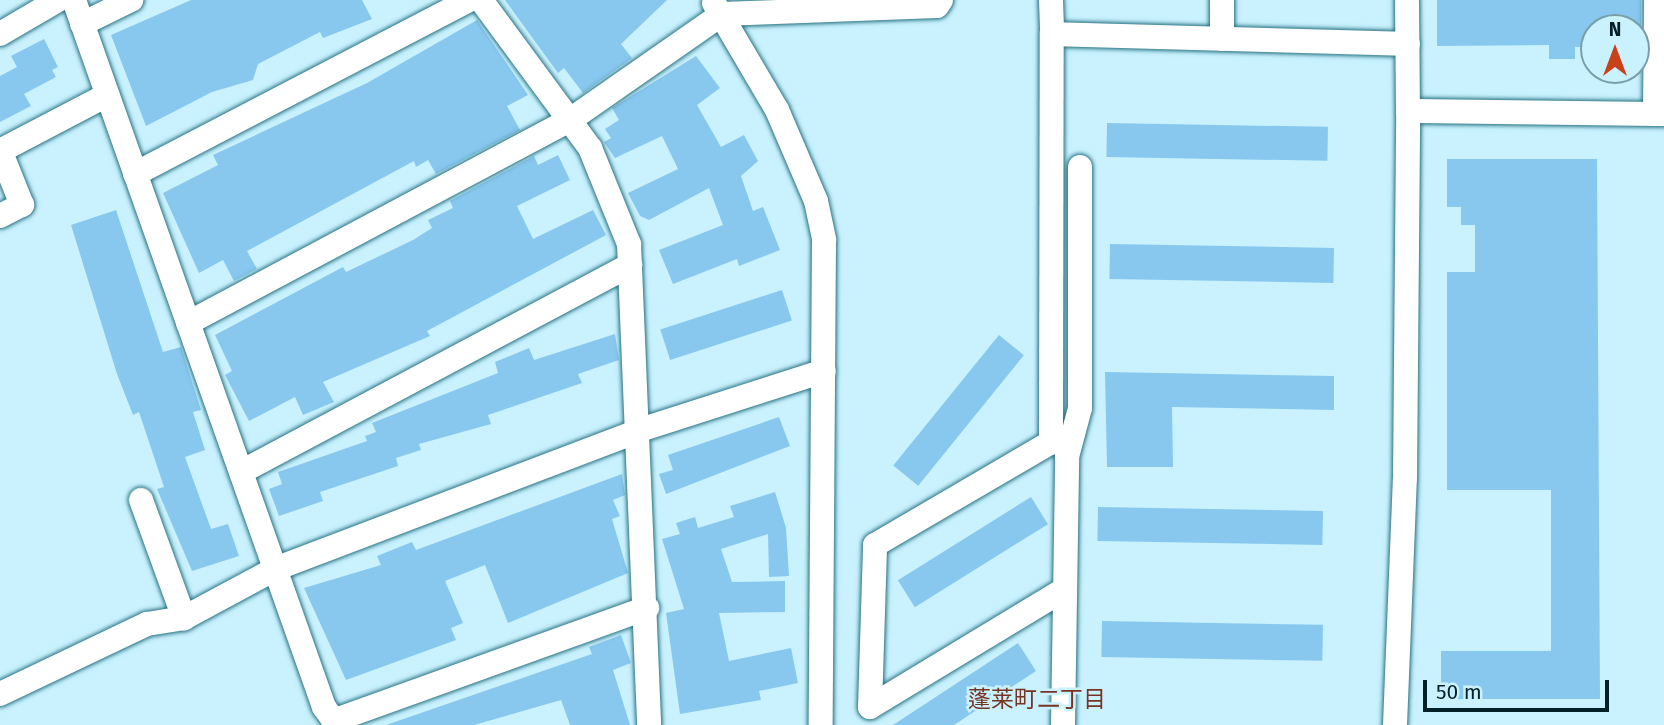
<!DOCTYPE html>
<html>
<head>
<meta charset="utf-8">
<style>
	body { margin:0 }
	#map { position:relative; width:1664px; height:725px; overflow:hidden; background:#c9f2fe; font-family:"Fira Sans","Noto Sans JP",sans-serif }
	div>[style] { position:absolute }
	.building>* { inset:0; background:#88c8ef; transform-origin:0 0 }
	.roads { filter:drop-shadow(0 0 2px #277283) drop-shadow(0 0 2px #277283) }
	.minor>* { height:24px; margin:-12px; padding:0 12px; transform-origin:12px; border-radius:12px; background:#fff }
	span { translate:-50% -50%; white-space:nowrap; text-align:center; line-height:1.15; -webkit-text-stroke:5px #c9f2fe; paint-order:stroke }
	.neighbourhood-label { font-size:23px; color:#783422 }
	.north { position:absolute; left:1580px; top:14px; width:70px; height:70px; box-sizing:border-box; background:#c9f2fe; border:2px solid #799ea8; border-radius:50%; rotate:0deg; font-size:19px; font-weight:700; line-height:28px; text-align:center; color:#022027 }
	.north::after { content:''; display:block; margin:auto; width:24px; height:32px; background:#c94116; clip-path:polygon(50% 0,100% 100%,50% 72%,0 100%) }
	.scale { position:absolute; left:1423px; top:680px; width:186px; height:32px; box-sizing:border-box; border:4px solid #022027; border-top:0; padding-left:9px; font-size:21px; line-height:24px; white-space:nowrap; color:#022027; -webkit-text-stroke:5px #c9f2fe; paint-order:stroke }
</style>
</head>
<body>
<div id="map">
	<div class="building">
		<i style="clip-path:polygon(191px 0,362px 0,372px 19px,323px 38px,320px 32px,258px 64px,253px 80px,212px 92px,146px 126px,111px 35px)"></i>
		<i style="clip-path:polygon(505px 0,667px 0,621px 44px,632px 58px,583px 93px,564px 68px,558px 73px)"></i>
		<i style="clip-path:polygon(1437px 0,1641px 0,1641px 28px,1594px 28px,1594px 47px,1575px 47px,1575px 59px,1549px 59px,1549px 45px,1437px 46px)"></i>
		<i style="clip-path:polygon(477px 20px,528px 95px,507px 106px,520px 130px,436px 174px,428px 160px,416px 167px,414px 161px,247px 251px,257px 269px,234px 281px,223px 260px,199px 273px,163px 193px,218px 165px,213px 155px,367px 83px)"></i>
		<i style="clip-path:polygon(44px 39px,58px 67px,52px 70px,56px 77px,24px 94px,31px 106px,0 122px,0 76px,17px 67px,11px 56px)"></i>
		<i style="clip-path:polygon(696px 56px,720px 88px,697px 105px,721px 147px,744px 135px,758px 161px,741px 176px,753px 211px,763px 207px,780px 250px,739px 266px,737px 259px,673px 284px,659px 250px,723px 225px,709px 188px,649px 220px,640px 216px,628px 193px,678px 169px,662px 136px,615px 158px,604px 142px,611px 138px,605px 129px,619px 120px,612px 108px)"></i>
		<i style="left:1107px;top:123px;width:221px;height:34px;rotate:1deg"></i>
		<i style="clip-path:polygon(558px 155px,570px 180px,517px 206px,533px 239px,593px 210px,606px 235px,427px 331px,430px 336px,323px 382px,334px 402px,303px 415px,295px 397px,249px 421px,225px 375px,232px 371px,215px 335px,343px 267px,346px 272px,413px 240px,432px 228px,428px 220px,453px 208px,450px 201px,534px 156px,538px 165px)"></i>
		<i style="clip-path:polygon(1447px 159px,1597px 159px,1600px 699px,1441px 699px,1441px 651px,1551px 651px,1551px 490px,1447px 490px,1447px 272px,1475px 272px,1475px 225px,1461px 225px,1461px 207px,1447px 207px)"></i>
		<i style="clip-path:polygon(116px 210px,163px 352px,181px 347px,201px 410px,193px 412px,205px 450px,185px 457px,211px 529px,228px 524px,239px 556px,192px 571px,157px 489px,164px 487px,139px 412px,133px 415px,117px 374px,71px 225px)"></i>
		<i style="left:1110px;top:244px;width:224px;height:35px;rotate:1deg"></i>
		<i style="left:782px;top:290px;width:32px;height:128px;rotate:72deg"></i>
		<i style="clip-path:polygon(615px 334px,619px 360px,578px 374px,582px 383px,488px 415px,491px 424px,419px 444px,421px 450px,396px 458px,398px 466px,320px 492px,323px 501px,279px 516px,269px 489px,282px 484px,278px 472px,367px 441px,365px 436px,376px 432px,372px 423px,498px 373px,495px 362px,529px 348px,534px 360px)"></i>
		<i style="left:999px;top:335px;width:32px;height:168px;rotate:39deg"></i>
		<i style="clip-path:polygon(1105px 372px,1334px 376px,1334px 410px,1172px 407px,1173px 467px,1107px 467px)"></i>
		<i style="clip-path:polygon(779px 417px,790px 446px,666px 494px,659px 474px,673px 470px,668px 455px)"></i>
		<i style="clip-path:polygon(622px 474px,625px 495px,613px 500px,620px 516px,612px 519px,628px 573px,508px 623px,485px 565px,445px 581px,463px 623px,451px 628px,456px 640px,346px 680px,304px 588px,381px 565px,377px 556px,412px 542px,416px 550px)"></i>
		<i style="clip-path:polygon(775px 492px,786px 528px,789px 576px,769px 577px,768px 534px,721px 549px,732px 582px,785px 581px,785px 612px,719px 613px,729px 661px,791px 648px,798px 683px,759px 691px,761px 700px,680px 714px,666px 613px,684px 609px,662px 539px,680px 534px,676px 523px,695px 517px,698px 528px,734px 517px,730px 506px)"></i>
		<i style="left:1031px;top:497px;width:32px;height:157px;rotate:58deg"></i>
		<i style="left:1098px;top:507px;width:225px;height:34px;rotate:1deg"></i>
		<i style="left:1102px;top:621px;width:221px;height:36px;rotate:1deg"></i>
		<i style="clip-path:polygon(621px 635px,631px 663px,613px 670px,630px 725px,570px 725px,561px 700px,474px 725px,386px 725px,592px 654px,589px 647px)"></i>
		<i style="clip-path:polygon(1018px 643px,1036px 671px,954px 725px,893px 725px)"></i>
	</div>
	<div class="roads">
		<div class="minor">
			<i style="left:74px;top:0;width:750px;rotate:70.53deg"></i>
			<i style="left:324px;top:707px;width:22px;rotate:54deg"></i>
			<i style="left:481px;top:0;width:184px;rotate:53.6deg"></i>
			<i style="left:590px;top:148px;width:104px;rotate:67.9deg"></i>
			<i style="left:629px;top:244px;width:481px;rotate:87.6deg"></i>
			<i style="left:1051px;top:0;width:34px;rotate:88deg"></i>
			<i style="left:1052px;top:34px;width:356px;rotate:1.6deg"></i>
			<i style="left:1407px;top:0;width:111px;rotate:89.5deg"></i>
			<i style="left:714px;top:3px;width:124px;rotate:59.5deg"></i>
			<i style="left:777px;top:110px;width:99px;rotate:66.8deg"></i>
			<i style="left:816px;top:201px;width:40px;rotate:78deg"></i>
			<i style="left:824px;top:240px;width:485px;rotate:90.4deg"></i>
			<i style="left:82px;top:24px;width:55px;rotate:-26.1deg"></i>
			<i style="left:0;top:34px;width:67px;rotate:-30.4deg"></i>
			<i style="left:1222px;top:39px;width:39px;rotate:-90deg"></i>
			<i style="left:1655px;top:114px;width:114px;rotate:-89.5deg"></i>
			<i style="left:0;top:151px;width:121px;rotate:-27.6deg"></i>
			<i style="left:135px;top:174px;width:377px;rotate:-27.5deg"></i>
			<i style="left:0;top:216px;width:25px;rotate:-27deg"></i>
			<i style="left:22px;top:205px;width:59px;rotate:-111.8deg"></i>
			<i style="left:188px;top:323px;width:433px;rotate:-28deg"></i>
			<i style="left:570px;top:120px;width:185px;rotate:-34.9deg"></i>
			<i style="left:722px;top:14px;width:215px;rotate:-2.1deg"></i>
			<i style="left:937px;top:6px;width:7px;rotate:-56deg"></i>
			<i style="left:1051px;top:442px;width:408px;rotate:-89.9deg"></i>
			<i style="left:241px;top:472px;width:441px;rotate:-28deg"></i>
			<i style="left:141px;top:500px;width:126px;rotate:70deg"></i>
			<i style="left:1065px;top:589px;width:228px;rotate:148.8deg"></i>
			<i style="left:870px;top:707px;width:162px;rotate:-88.2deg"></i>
			<i style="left:875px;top:545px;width:204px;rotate:-30.3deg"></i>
			<i style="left:1051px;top:442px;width:19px;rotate:6deg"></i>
			<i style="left:0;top:694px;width:163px;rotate:-25.5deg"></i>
			<i style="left:147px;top:624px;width:37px;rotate:-9deg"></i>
			<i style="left:184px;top:618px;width:103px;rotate:-28.3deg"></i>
			<i style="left:275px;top:569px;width:391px;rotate:-20.8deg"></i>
			<i style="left:640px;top:430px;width:193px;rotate:-17.8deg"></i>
			<i style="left:333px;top:721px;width:334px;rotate:-19.8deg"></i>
			<i style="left:1063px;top:725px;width:268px;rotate:-89.1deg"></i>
			<i style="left:1067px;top:457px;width:51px;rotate:-75.1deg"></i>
			<i style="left:1080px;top:408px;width:241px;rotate:-90deg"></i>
			<i style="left:1395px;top:725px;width:247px;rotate:-87.7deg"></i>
			<i style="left:1405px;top:478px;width:367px;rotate:-89.5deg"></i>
			<i style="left:1408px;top:111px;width:256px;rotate:0.7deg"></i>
		</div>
	</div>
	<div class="neighbourhood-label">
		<span style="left:1037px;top:699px">蓬莱町二丁目</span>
	</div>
	<div class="north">N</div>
	<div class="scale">50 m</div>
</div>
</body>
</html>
